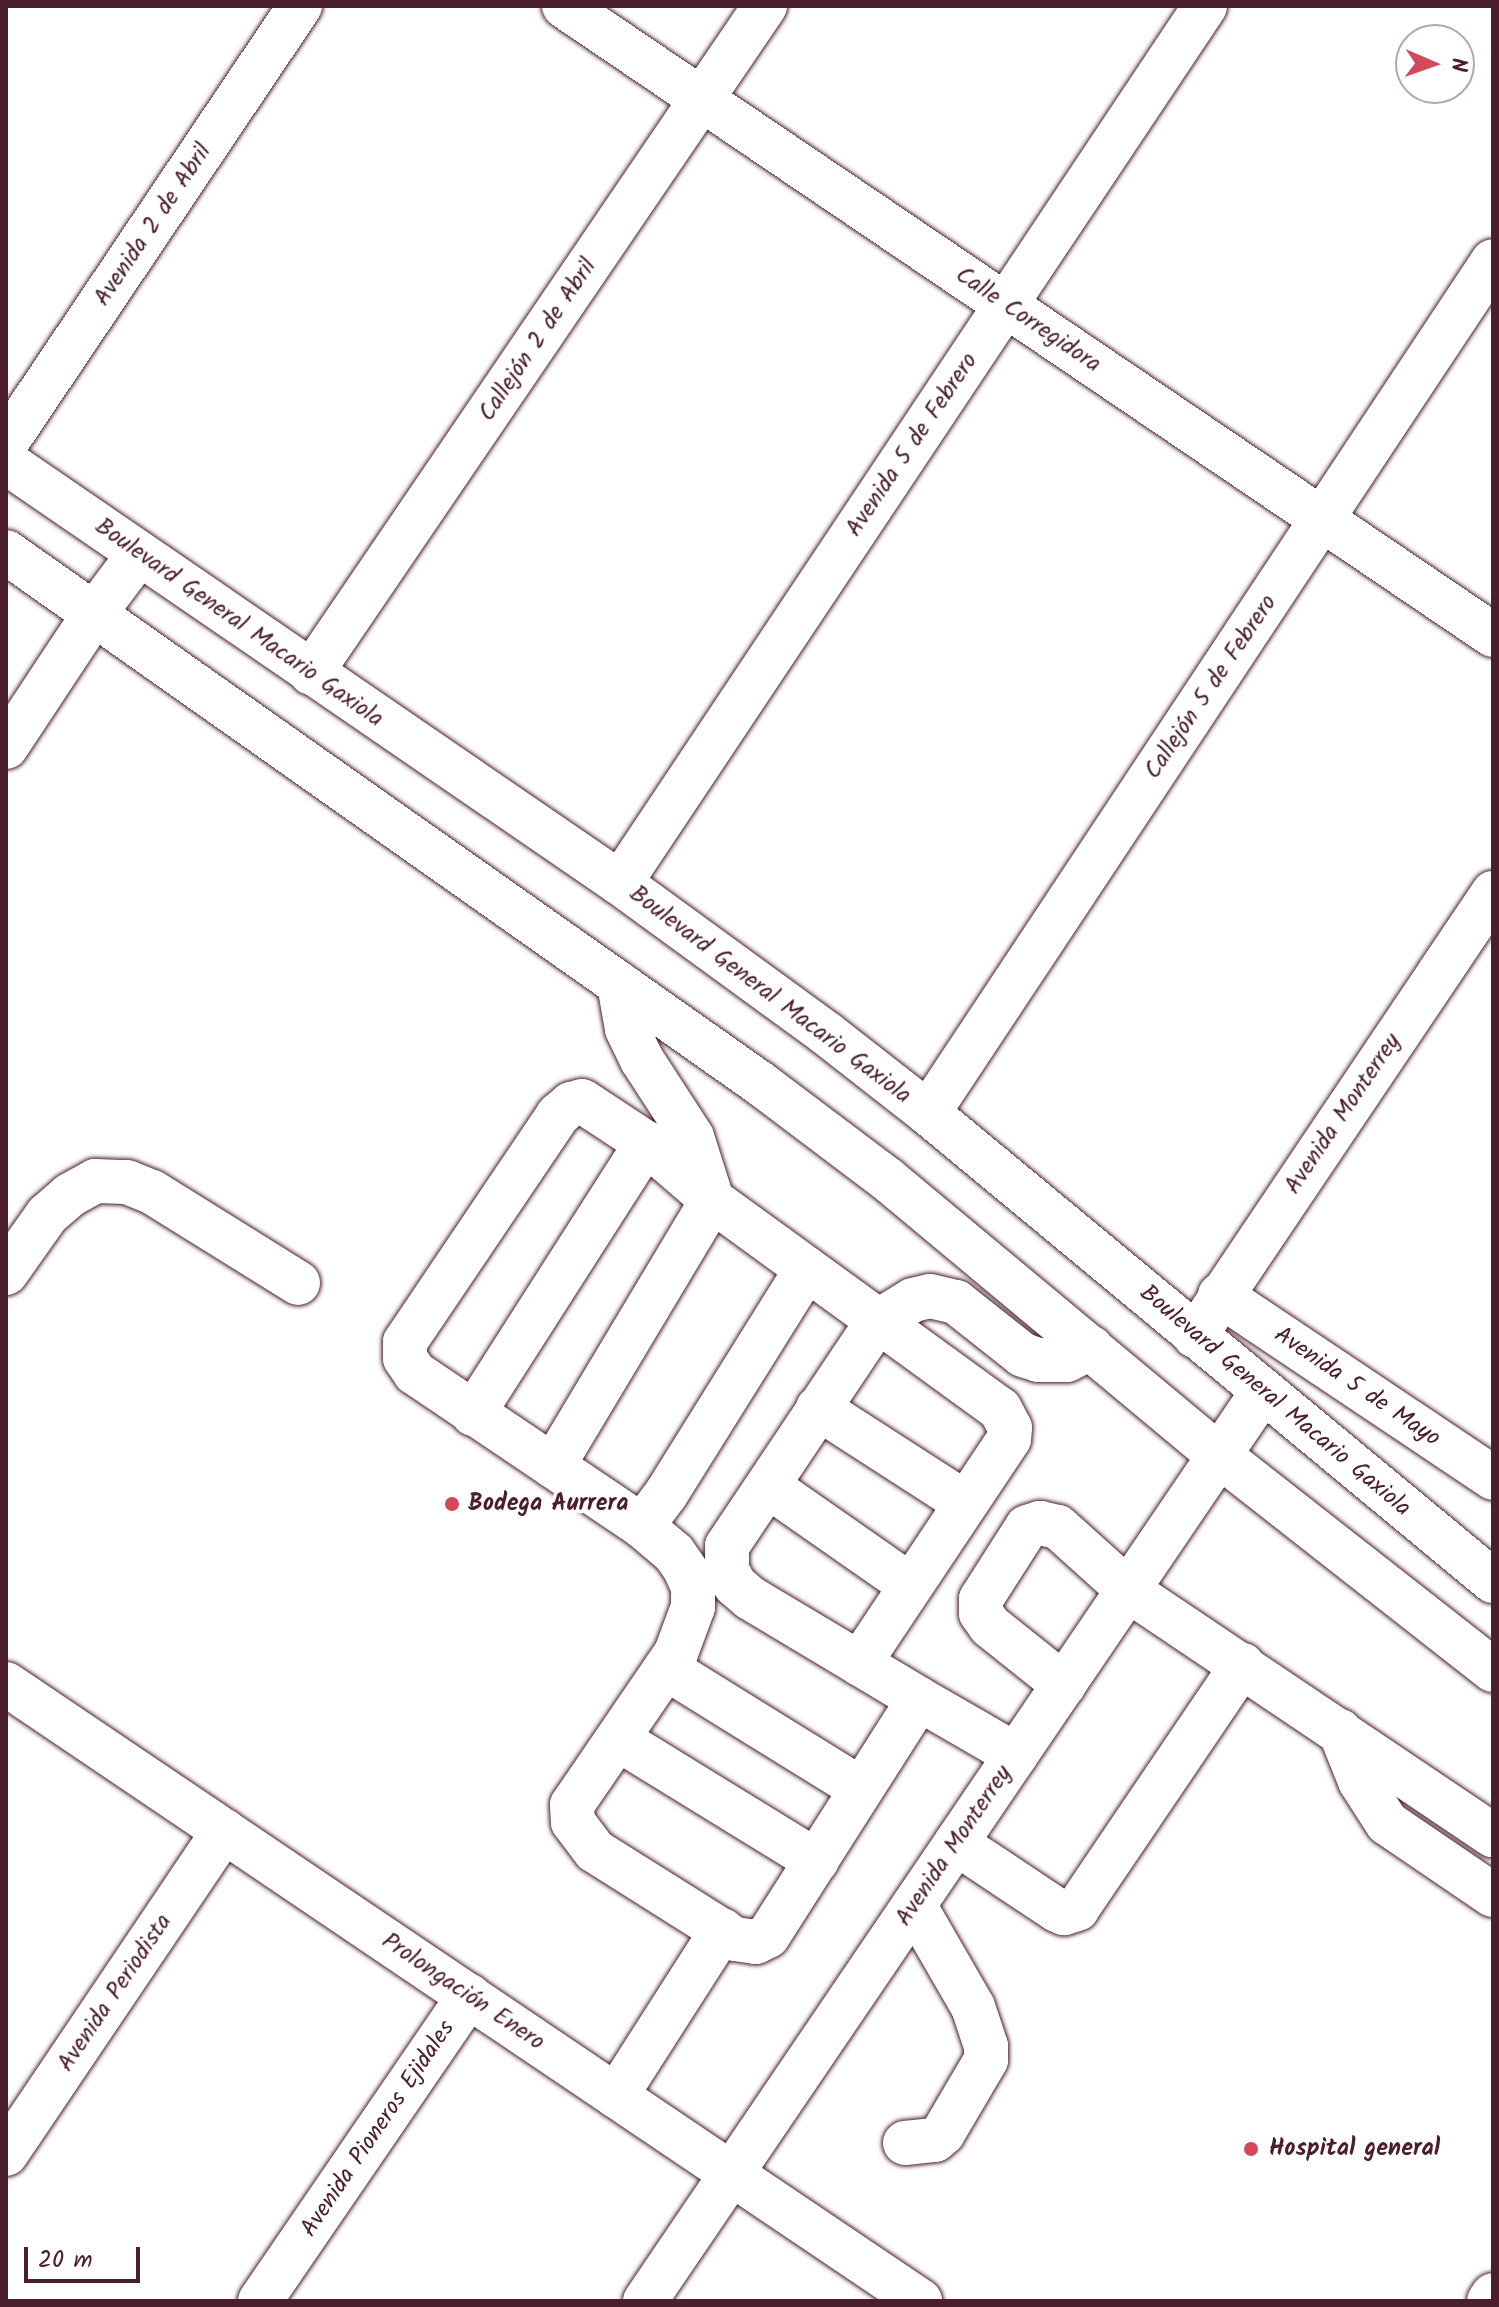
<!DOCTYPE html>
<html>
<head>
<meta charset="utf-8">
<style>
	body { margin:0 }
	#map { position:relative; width:1499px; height:2307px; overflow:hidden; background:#fff; font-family:Kalam,sans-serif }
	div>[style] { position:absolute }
	.roads { filter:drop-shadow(0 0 2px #4a1f2b) drop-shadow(0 0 2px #4a1f2b) }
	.minor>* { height:44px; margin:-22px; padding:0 22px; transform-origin:22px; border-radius:22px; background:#fff }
	.major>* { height:44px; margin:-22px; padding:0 22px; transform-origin:22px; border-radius:22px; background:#fff }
	.dots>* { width:22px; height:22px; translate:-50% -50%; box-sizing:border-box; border:4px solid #fff; border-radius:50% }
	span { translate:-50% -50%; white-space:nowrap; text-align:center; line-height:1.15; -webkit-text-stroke:7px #fff; paint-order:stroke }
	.street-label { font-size:24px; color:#4a1f2b }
	.poi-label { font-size:24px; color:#4a1f2b; font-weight:700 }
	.left { translate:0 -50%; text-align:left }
	.frame { position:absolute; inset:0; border:8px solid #4a1f2b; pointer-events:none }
	.north { position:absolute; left:1395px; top:24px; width:80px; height:80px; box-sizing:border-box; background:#fff; border:2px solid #b7a5aa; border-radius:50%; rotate:92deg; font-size:22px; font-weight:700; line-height:32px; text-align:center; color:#4a1f2b }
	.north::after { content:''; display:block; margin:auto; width:28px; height:36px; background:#d1495b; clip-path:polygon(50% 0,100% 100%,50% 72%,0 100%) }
	.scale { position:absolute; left:24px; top:2247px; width:116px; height:36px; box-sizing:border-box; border:4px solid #4a1f2b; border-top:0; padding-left:10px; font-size:24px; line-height:28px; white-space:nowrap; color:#4a1f2b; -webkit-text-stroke:6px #fff; paint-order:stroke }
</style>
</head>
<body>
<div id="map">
	<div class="roads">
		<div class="minor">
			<i style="left:564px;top:6px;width:1122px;rotate:34.1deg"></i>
			<i style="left:6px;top:443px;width:527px;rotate:-56.07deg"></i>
			<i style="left:311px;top:673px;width:807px;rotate:-55.76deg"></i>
			<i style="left:6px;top:747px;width:159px;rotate:-56.5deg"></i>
			<i style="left:94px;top:614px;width:75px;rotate:-53.1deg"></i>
			<i style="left:620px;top:883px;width:1054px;rotate:-56.29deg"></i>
			<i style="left:928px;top:1113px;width:1022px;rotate:-56.45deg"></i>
			<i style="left:806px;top:1270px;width:264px;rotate:122deg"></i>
			<i style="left:666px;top:1494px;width:40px;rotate:127deg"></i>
			<i style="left:642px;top:1526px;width:274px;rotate:-146deg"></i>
			<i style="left:415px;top:1373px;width:18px;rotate:-124deg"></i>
			<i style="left:405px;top:1358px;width:16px;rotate:-90deg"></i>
			<i style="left:405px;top:1342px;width:274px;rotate:-56deg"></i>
			<i style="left:558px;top:1115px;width:17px;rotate:-40deg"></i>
			<i style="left:571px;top:1104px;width:11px;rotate:-15deg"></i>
			<i style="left:582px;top:1101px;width:77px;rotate:33.3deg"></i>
			<i style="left:646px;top:1143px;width:87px;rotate:40.8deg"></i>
			<i style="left:712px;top:1200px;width:356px;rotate:36deg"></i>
			<i style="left:1000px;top:1409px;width:21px;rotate:62deg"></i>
			<i style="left:1010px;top:1428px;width:11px;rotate:95deg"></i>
			<i style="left:1009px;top:1439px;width:270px;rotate:123.7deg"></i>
			<i style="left:6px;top:1273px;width:71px;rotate:-54.7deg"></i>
			<i style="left:47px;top:1215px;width:30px;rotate:-41deg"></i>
			<i style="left:70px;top:1195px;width:29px;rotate:-29deg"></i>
			<i style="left:95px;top:1181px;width:32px;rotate:2deg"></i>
			<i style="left:127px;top:1182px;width:27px;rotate:22deg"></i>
			<i style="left:152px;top:1192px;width:172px;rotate:31.9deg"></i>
			<i style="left:1220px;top:1295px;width:329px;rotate:33.8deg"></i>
			<i style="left:1195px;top:1336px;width:534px;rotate:-56.07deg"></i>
			<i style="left:818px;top:1408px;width:174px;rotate:32.8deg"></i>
			<i style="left:473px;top:1414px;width:322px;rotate:-57.4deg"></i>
			<i style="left:553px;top:1466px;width:310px;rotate:-59.1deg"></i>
			<i style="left:712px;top:1200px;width:66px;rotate:-107.6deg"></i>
			<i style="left:692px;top:1137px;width:92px;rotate:-123deg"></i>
			<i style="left:642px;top:1060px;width:34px;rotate:-116deg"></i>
			<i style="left:627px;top:1029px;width:46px;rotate:-100.1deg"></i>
			<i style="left:768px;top:1486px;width:173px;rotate:34.9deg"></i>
			<i style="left:642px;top:1526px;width:42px;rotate:40.2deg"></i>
			<i style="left:674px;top:1553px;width:19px;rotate:55deg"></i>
			<i style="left:685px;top:1569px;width:20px;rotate:66deg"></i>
			<i style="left:693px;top:1587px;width:20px;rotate:90deg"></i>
			<i style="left:693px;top:1607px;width:49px;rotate:110.3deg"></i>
			<i style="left:676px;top:1653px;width:184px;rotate:124.4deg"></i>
			<i style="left:572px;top:1805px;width:17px;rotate:87deg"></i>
			<i style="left:573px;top:1822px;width:36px;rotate:53deg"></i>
			<i style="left:595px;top:1851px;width:165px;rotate:32.2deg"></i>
			<i style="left:735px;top:1939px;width:21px;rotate:8deg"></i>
			<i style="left:756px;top:1942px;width:13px;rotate:-27deg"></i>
			<i style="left:768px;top:1936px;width:281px;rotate:-57.5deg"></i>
			<i style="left:919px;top:1699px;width:112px;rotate:30deg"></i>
			<i style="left:666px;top:1668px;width:229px;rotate:31.8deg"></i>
			<i style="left:6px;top:1684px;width:1103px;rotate:34.02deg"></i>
			<i style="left:1064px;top:1685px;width:95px;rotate:-141.4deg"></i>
			<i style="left:990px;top:1626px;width:16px;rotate:-125deg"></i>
			<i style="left:981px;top:1613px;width:14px;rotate:-90deg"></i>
			<i style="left:981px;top:1599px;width:85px;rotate:-57.4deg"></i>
			<i style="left:1027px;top:1527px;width:14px;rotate:-17deg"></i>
			<i style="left:1040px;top:1523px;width:18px;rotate:13deg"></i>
			<i style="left:1058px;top:1527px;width:94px;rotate:42deg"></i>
			<i style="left:1128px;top:1590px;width:440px;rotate:33.9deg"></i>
			<i style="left:919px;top:1699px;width:197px;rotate:-149.1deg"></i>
			<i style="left:750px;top:1598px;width:20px;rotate:-139deg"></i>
			<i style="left:735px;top:1585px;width:17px;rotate:-118deg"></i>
			<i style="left:727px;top:1570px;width:24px;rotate:-90deg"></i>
			<i style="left:727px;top:1546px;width:270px;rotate:-56.2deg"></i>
			<i style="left:877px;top:1322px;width:42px;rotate:-31.4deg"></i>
			<i style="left:913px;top:1300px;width:17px;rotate:-13deg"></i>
			<i style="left:930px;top:1296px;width:27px;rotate:13deg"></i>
			<i style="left:956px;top:1302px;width:85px;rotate:38.3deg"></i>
			<i style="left:1023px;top:1355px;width:16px;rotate:18deg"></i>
			<i style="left:1038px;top:1360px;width:29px"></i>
			<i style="left:1067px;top:1360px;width:27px;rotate:-27deg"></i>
			<i style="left:1340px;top:1731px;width:54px;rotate:68.2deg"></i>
			<i style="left:1360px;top:1781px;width:50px;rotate:57.3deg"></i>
			<i style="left:1387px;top:1823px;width:128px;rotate:34.2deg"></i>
			<i style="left:618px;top:1739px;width:233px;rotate:31.6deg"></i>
			<i style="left:956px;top:1843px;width:121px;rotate:33.6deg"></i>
			<i style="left:1057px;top:1910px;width:8px;rotate:23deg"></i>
			<i style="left:1064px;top:1913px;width:14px;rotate:-17deg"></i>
			<i style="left:1077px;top:1909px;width:295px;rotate:-55.9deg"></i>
			<i style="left:616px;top:2096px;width:197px;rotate:-57.4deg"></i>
			<i style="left:905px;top:2143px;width:30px;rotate:-6deg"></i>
			<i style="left:935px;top:2140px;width:11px;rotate:-41deg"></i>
			<i style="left:943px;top:2133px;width:85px;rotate:-59.5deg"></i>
			<i style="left:986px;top:2060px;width:14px;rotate:-90deg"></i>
			<i style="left:986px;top:2046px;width:41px;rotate:-108.4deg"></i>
			<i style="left:973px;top:2007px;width:118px;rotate:-120deg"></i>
			<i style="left:6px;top:2154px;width:390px;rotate:-56deg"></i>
			<i style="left:260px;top:2301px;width:370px;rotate:-55.6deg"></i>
			<i style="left:645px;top:2301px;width:1100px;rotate:-55.82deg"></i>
			<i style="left:1489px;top:2301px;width:7px;rotate:-56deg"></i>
		</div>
		<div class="major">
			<i style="left:6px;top:462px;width:744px;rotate:34.44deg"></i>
			<i style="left:620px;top:883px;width:256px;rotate:36.1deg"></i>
			<i style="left:827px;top:1034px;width:128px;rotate:38deg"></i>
			<i style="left:928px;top:1113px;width:734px;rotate:39.64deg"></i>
			<i style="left:6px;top:552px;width:924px;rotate:35.17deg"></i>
			<i style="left:761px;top:1084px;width:158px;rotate:37deg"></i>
			<i style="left:887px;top:1179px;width:433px;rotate:39.8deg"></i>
			<i style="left:1220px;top:1456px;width:347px;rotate:38.1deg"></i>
		</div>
	</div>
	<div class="dots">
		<i style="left:452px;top:1504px;background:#d1495b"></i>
		<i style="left:1251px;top:2149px;background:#d1495b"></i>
	</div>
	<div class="street-label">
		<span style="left:153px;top:225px;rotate:-56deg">Avenida 2 de Abril</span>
		<span style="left:1028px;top:320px;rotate:34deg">Calle Corregidora</span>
		<span style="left:538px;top:340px;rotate:-56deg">Callejón 2 de Abril</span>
		<span style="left:912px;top:445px;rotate:-56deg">Avenida 5 de Febrero</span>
		<span style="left:239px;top:623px;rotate:35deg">Boulevard General Macario Gaxiola</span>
		<span style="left:1211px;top:687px;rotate:-56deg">Callejón 5 de Febrero</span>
		<span style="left:770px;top:995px;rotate:37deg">Boulevard General Macario Gaxiola</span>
		<span style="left:1343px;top:1114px;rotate:-56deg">Avenida Monterrey</span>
		<span style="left:1357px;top:1387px;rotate:34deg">Avenida 5 de Mayo</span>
		<span style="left:1275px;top:1401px;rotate:40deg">Boulevard General Macario Gaxiola</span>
		<span style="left:954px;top:1846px;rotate:-56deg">Avenida Monterrey</span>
		<span style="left:463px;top:1992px;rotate:34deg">Prolongación Enero</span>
		<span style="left:115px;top:1993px;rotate:-56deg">Avenida Periodista</span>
		<span style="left:378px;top:2129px;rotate:-56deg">Avenida Pioneros Ejidales</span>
	</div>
	<div class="poi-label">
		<span class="left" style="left:468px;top:1504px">Bodega Aurrera</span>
		<span class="left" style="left:1269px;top:2149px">Hospital general</span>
	</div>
	<div class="frame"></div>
	<div class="north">N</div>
	<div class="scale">20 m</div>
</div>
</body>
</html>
